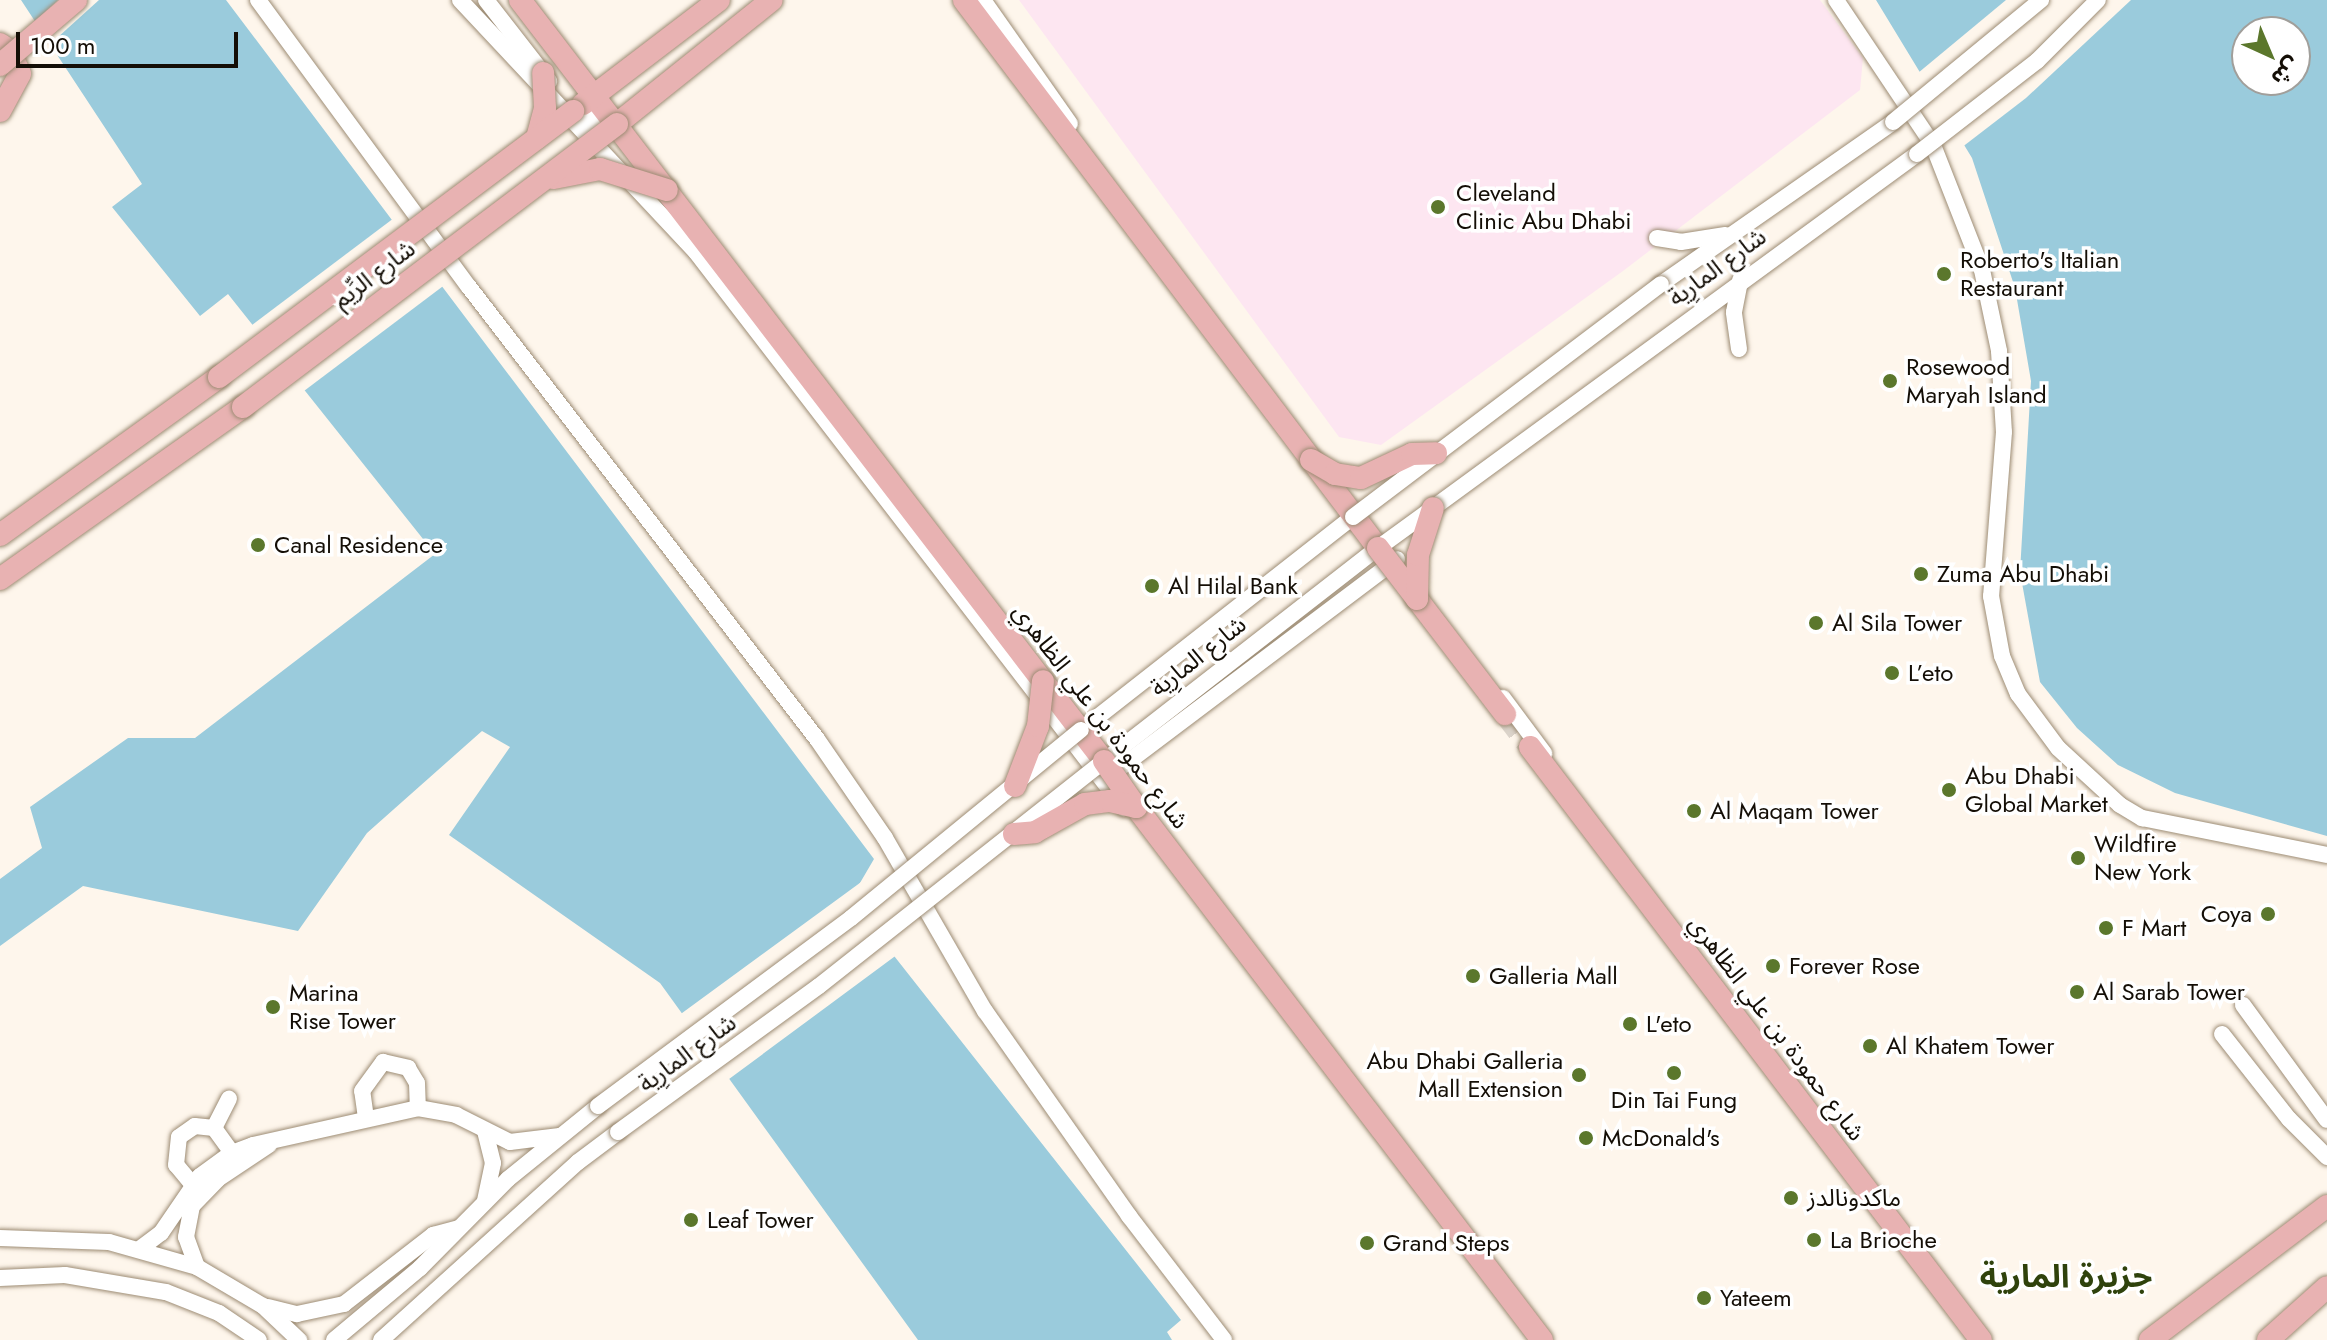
<!DOCTYPE html>
<html>
<head>
<meta charset="utf-8">
<style>
	body { margin:0 }
	#map { position:relative; width:2327px; height:1340px; overflow:hidden; background:#fef6ec; font-family:Jost,"Noto Sans Arabic",sans-serif }
	div>[style] { position:absolute }
	.medical>* { inset:0; background:#fde6f1 }
	.water>* { inset:0; background:#9acbdc }
	.pier>* { inset:0; background:#fef6ec; transform-origin:0 0 }
	.major-tunnel>* { height:22px; margin-top:-11px; transform-origin:0; background:repeating-linear-gradient(90deg,#dbd3ca 0 22px,transparent 0 33px) }
	.roads { filter:drop-shadow(0 0 2px #9d8c74) drop-shadow(0 0 2px #9d8c74) }
	.minor>* { height:16px; margin:-8px; padding:0 8px; transform-origin:8px; border-radius:8px; background:#fff }
	.major>* { height:22px; margin:-11px; padding:0 11px; transform-origin:11px; border-radius:11px; background:#e8b2b2 }
	.bridges { filter:drop-shadow(0 0 2px #9d8c74) drop-shadow(0 0 2px #9d8c74) }
	.minor-bridge>* { height:16px; margin:-8px; padding:0 8px; transform-origin:8px; border-radius:8px; background:#fff }
	.major-bridge>* { height:22px; margin:-11px; padding:0 11px; transform-origin:11px; border-radius:11px; background:#e8b2b2 }
	.dots>* { width:22px; height:22px; translate:-50% -50%; box-sizing:border-box; border:4px solid #fff; border-radius:50% }
	span { translate:-50% -50%; white-space:nowrap; text-align:center; line-height:1.15; -webkit-text-stroke:7px #fff; paint-order:stroke }
	.poi-label { font-size:24px; color:#140e06 }
	.left { translate:0 -50%; text-align:left }
	.right { translate:-100% -50%; text-align:right }
	.street-label { font-size:24px; color:#140e06 }
	.district-label { font-size:32px; color:#2f420c; font-weight:700 }
	.north { position:absolute; left:2231px; top:16px; width:80px; height:80px; box-sizing:border-box; background:#fff; border:2px solid #a19f9b; border-radius:50%; rotate:136deg; font-size:22px; font-weight:700; line-height:32px; text-align:center; color:#140e06 }
	.north::after { content:''; display:block; margin:auto; width:28px; height:36px; background:#5b772c; clip-path:polygon(50% 0,100% 100%,50% 72%,0 100%) }
	.scale { position:absolute; left:16px; top:32px; width:222px; height:36px; box-sizing:border-box; border:4px solid #140e06; border-top:0; padding-left:10px; font-size:24px; line-height:28px; white-space:nowrap; color:#140e06; -webkit-text-stroke:6px #fff; paint-order:stroke }
</style>
</head>
<body>
<div id="map">
	<div class="medical">
		<i style="clip-path:polygon(1019px 0,1820px 0,1863px 58px,1860px 90px,1623px 271px,1381px 445px,1339px 437px)"></i>
	</div>
	<div class="water">
		<i style="clip-path:polygon(21px 0,226px 0,874px 859px,850px 900px,1181px 1320px,1167px 1332px,1172px 1340px,918px 1340px,660px 983px,449px 835px,510px 747px,482px 731px,367px 833px,298px 931px,83px 886px,0 946px,0 879px,42px 848px,30px 807px,128px 738px,195px 738px,435px 554px,228px 294px,200px 316px,112px 207px,142px 184px)"></i>
		<i style="clip-path:polygon(evenodd,1876px 0,2327px 0,2327px 836px,2175px 793px,2118px 765px,2077px 728px,2040px 682px,2020px 572px,2031px 381px,2015px 288px,1972px 158px,1876px 0,2247px 32px,2295px 32px,2295px 80px,2247px 80px,2247px 32px)"></i>
	</div>
	<div class="pier">
		<i style="clip-path:polygon(58px 0,99px 0,47px 47px,32px 24px)"></i>
		<i style="clip-path:polygon(2006px 0,2131px 0,2026px 98px,1961px 148px,1918px 73px)"></i>
		<i style="left:394px;top:218px;width:84px;height:181px;rotate:53deg"></i>
		<i style="clip-path:polygon(868px 877px,854px 899px,898px 954px,725px 1082px,678px 1016px)"></i>
	</div>
	<div class="major-tunnel">
		<i style="left:1505px;top:714px;width:41px;rotate:52.9deg"></i>
	</div>
	<div class="roads">
		<div class="minor">
			<i style="left:258px;top:0;width:356px;rotate:53.7deg"></i>
			<i style="left:469px;top:287px;width:570px;rotate:52.41deg"></i>
			<i style="left:817px;top:739px;width:120px;rotate:55.5deg"></i>
			<i style="left:885px;top:838px;width:200px;rotate:60deg"></i>
			<i style="left:985px;top:1011px;width:251px;rotate:54.9deg"></i>
			<i style="left:1129px;top:1216px;width:156px;rotate:52.5deg"></i>
			<i style="left:460px;top:0;width:345px;rotate:46.9deg"></i>
			<i style="left:696px;top:252px;width:702px;rotate:52.41deg"></i>
			<i style="left:486px;top:0;width:103px;rotate:52.1deg"></i>
			<i style="left:983px;top:0;width:151px;rotate:54.9deg"></i>
			<i style="left:1836px;top:0;width:174px;rotate:56.2deg"></i>
			<i style="left:1933px;top:145px;width:134px;rotate:68.6deg"></i>
			<i style="left:1982px;top:270px;width:83px;rotate:78.1deg"></i>
			<i style="left:1999px;top:351px;width:81px;rotate:86.5deg"></i>
			<i style="left:2004px;top:432px;width:165px;rotate:94.5deg"></i>
			<i style="left:1991px;top:596px;width:61px;rotate:79.6deg"></i>
			<i style="left:2002px;top:656px;width:41px;rotate:67.2deg"></i>
			<i style="left:2018px;top:694px;width:67px;rotate:53.5deg"></i>
			<i style="left:2058px;top:748px;width:84px;rotate:42.6deg"></i>
			<i style="left:2120px;top:805px;width:26px;rotate:31deg"></i>
			<i style="left:2142px;top:818px;width:189px;rotate:11.3deg"></i>
			<i style="left:571px;top:109px;width:26px;rotate:28deg"></i>
			<i style="left:594px;top:121px;width:23px;rotate:7deg"></i>
			<i style="left:1657px;top:238px;width:24px;rotate:9deg"></i>
			<i style="left:1681px;top:242px;width:45px;rotate:-9deg"></i>
			<i style="left:1661px;top:284px;width:283px;rotate:-34.9deg"></i>
			<i style="left:1739px;top:349px;width:37px;rotate:-98deg"></i>
			<i style="left:1734px;top:312px;width:33px;rotate:-79deg"></i>
			<i style="left:1433px;top:508px;width:600px;rotate:-36.18deg"></i>
			<i style="left:1503px;top:698px;width:69px;rotate:53.3deg"></i>
			<i style="left:1081px;top:730px;width:345px;rotate:-38.1deg"></i>
			<i style="left:1104px;top:761px;width:347px;rotate:-37.9deg"></i>
			<i style="left:1104px;top:780px;width:367px;rotate:-37deg"></i>
			<i style="left:2243px;top:1005px;width:142px;rotate:53.9deg"></i>
			<i style="left:2222px;top:1034px;width:108px;rotate:51.8deg"></i>
			<i style="left:2289px;top:1119px;width:54px;rotate:45deg"></i>
			<i style="left:366px;top:1118px;width:27px;rotate:-98deg"></i>
			<i style="left:362px;top:1091px;width:36px;rotate:-54deg"></i>
			<i style="left:383px;top:1062px;width:26px;rotate:13deg"></i>
			<i style="left:408px;top:1068px;width:17px;rotate:59deg"></i>
			<i style="left:417px;top:1083px;width:25px;rotate:88deg"></i>
			<i style="left:214px;top:1128px;width:33px;rotate:-63deg"></i>
			<i style="left:485px;top:1131px;width:33px;rotate:76deg"></i>
			<i style="left:493px;top:1163px;width:39px;rotate:102deg"></i>
			<i style="left:198px;top:1191px;width:34px;rotate:-130deg"></i>
			<i style="left:176px;top:1165px;width:28px;rotate:-84deg"></i>
			<i style="left:179px;top:1137px;width:19px;rotate:-35deg"></i>
			<i style="left:195px;top:1126px;width:19px;rotate:6deg"></i>
			<i style="left:214px;top:1128px;width:31px;rotate:54deg"></i>
			<i style="left:0;top:1238px;width:109px;rotate:2.1deg"></i>
			<i style="left:109px;top:1242px;width:91px;rotate:15.9deg"></i>
			<i style="left:197px;top:1267px;width:77px;rotate:30.6deg"></i>
			<i style="left:263px;top:1306px;width:50px;rotate:43.4deg"></i>
			<i style="left:141px;top:1248px;width:25px;rotate:-37deg"></i>
			<i style="left:161px;top:1233px;width:69px;rotate:-55.6deg"></i>
			<i style="left:200px;top:1176px;width:39px;rotate:-36deg"></i>
			<i style="left:232px;top:1153px;width:22px;rotate:-21deg"></i>
			<i style="left:253px;top:1145px;width:169px;rotate:-12.6deg"></i>
			<i style="left:418px;top:1108px;width:39px;rotate:10deg"></i>
			<i style="left:456px;top:1115px;width:60px;rotate:26.6deg"></i>
			<i style="left:510px;top:1142px;width:48px;rotate:-7.1deg"></i>
			<i style="left:197px;top:1267px;width:32px;rotate:-110deg"></i>
			<i style="left:186px;top:1237px;width:32px;rotate:-79deg"></i>
			<i style="left:192px;top:1206px;width:37px;rotate:-46deg"></i>
			<i style="left:218px;top:1179px;width:61px;rotate:-33.7deg"></i>
			<i style="left:0;top:1278px;width:65px;rotate:-2.6deg"></i>
			<i style="left:65px;top:1275px;width:102px;rotate:9.6deg"></i>
			<i style="left:166px;top:1292px;width:57px;rotate:21.6deg"></i>
			<i style="left:219px;top:1313px;width:48px;rotate:34deg"></i>
			<i style="left:268px;top:1307px;width:30px;rotate:14deg"></i>
			<i style="left:297px;top:1314px;width:48px;rotate:-12deg"></i>
			<i style="left:344px;top:1304px;width:113px;rotate:-37.8deg"></i>
			<i style="left:433px;top:1235px;width:27px;rotate:-15deg"></i>
			<i style="left:334px;top:1340px;width:112px;rotate:-39.9deg"></i>
			<i style="left:420px;top:1268px;width:125px;rotate:-45.3deg"></i>
			<i style="left:508px;top:1179px;width:116px;rotate:-39deg"></i>
			<i style="left:381px;top:1340px;width:266px;rotate:-42.1deg"></i>
			<i style="left:578px;top:1162px;width:50px;rotate:-36.9deg"></i>
		</div>
		<div class="major">
			<i style="left:520px;top:0;width:959px;rotate:52.5deg"></i>
			<i style="left:964px;top:0;width:687px;rotate:52.93deg"></i>
			<i style="left:0;top:44px;width:11px;rotate:34deg"></i>
			<i style="left:9px;top:50px;width:26px;rotate:65deg"></i>
			<i style="left:20px;top:74px;width:42px;rotate:118.4deg"></i>
			<i style="left:583px;top:104px;width:171px;rotate:-37.4deg"></i>
			<i style="left:617px;top:124px;width:198px;rotate:-38.7deg"></i>
			<i style="left:0;top:535px;width:270px;rotate:-35.8deg"></i>
			<i style="left:0;top:579px;width:298px;rotate:-35.3deg"></i>
			<i style="left:1417px;top:599px;width:145px;rotate:52.6deg"></i>
			<i style="left:1530px;top:747px;width:745px;rotate:52.75deg"></i>
			<i style="left:1136px;top:807px;width:670px;rotate:52.7deg"></i>
			<i style="left:2150px;top:1340px;width:222px;rotate:-37.1deg"></i>
			<i style="left:2268px;top:1340px;width:79px;rotate:-41.9deg"></i>
		</div>
	</div>
	<div class="bridges">
		<div class="minor-bridge">
			<i style="left:1893px;top:122px;width:192px;rotate:-39.5deg"></i>
			<i style="left:1917px;top:154px;width:152px;rotate:-37.8deg"></i>
			<i style="left:2037px;top:61px;width:86px;rotate:-45deg"></i>
			<i style="left:1353px;top:517px;width:386px;rotate:-37.1deg"></i>
			<i style="left:1378px;top:548px;width:68px;rotate:-36deg"></i>
			<i style="left:598px;top:1106px;width:315px;rotate:-36.6deg"></i>
			<i style="left:851px;top:918px;width:297px;rotate:-39.3deg"></i>
			<i style="left:618px;top:1132px;width:248px;rotate:-36deg"></i>
			<i style="left:819px;top:986px;width:363px;rotate:-38.3deg"></i>
		</div>
		<div class="major-bridge">
			<i style="left:0;top:65px;width:100px;rotate:-40.5deg"></i>
			<i style="left:537px;top:138px;width:31px;rotate:-75deg"></i>
			<i style="left:545px;top:108px;width:35px;rotate:-93deg"></i>
			<i style="left:554px;top:178px;width:47px;rotate:-11.1deg"></i>
			<i style="left:600px;top:169px;width:70px;rotate:17.4deg"></i>
			<i style="left:219px;top:377px;width:443px;rotate:-36.9deg"></i>
			<i style="left:243px;top:407px;width:469px;rotate:-37.1deg"></i>
			<i style="left:1311px;top:460px;width:28px;rotate:30deg"></i>
			<i style="left:1335px;top:474px;width:26px;rotate:9deg"></i>
			<i style="left:1361px;top:478px;width:56px;rotate:-25.2deg"></i>
			<i style="left:1412px;top:454px;width:24px;rotate:-2deg"></i>
			<i style="left:1378px;top:548px;width:64px;rotate:52.6deg"></i>
			<i style="left:1417px;top:599px;width:44px;rotate:-88.7deg"></i>
			<i style="left:1418px;top:555px;width:49px;rotate:-72.3deg"></i>
			<i style="left:1104px;top:761px;width:56px;rotate:55.2deg"></i>
			<i style="left:1015px;top:786px;width:64px;rotate:-69deg"></i>
			<i style="left:1038px;top:726px;width:45px;rotate:-83.7deg"></i>
			<i style="left:1014px;top:834px;width:21px;rotate:-5deg"></i>
			<i style="left:1035px;top:832px;width:57px;rotate:-29.2deg"></i>
			<i style="left:1085px;top:804px;width:25px;rotate:-7deg"></i>
			<i style="left:1110px;top:801px;width:27px;rotate:13deg"></i>
		</div>
	</div>
	<div class="dots">
		<i style="left:1438px;top:207px;background:#5b772c"></i>
		<i style="left:1944px;top:274px;background:#5b772c"></i>
		<i style="left:1890px;top:381px;background:#5b772c"></i>
		<i style="left:258px;top:545px;background:#5b772c"></i>
		<i style="left:1921px;top:574px;background:#5b772c"></i>
		<i style="left:1152px;top:586px;background:#5b772c"></i>
		<i style="left:1816px;top:623px;background:#5b772c"></i>
		<i style="left:1892px;top:673px;background:#5b772c"></i>
		<i style="left:1949px;top:790px;background:#5b772c"></i>
		<i style="left:1694px;top:811px;background:#5b772c"></i>
		<i style="left:2078px;top:858px;background:#5b772c"></i>
		<i style="left:2268px;top:914px;background:#5b772c"></i>
		<i style="left:2106px;top:928px;background:#5b772c"></i>
		<i style="left:1773px;top:966px;background:#5b772c"></i>
		<i style="left:1473px;top:976px;background:#5b772c"></i>
		<i style="left:2077px;top:992px;background:#5b772c"></i>
		<i style="left:273px;top:1007px;background:#5b772c"></i>
		<i style="left:1630px;top:1024px;background:#5b772c"></i>
		<i style="left:1870px;top:1046px;background:#5b772c"></i>
		<i style="left:1674px;top:1073px;background:#5b772c"></i>
		<i style="left:1579px;top:1075px;background:#5b772c"></i>
		<i style="left:1586px;top:1138px;background:#5b772c"></i>
		<i style="left:1791px;top:1198px;background:#5b772c"></i>
		<i style="left:691px;top:1220px;background:#5b772c"></i>
		<i style="left:1814px;top:1240px;background:#5b772c"></i>
		<i style="left:1367px;top:1243px;background:#5b772c"></i>
		<i style="left:1704px;top:1298px;background:#5b772c"></i>
	</div>
	<div class="poi-label">
		<span class="left" style="left:1456px;top:207px">Cleveland<br>Clinic Abu Dhabi</span>
		<span class="left" style="left:1960px;top:274px">Roberto's Italian<br>Restaurant</span>
		<span class="left" style="left:1906px;top:381px">Rosewood<br>Maryah Island</span>
		<span class="left" style="left:274px;top:545px">Canal Residence</span>
		<span class="left" style="left:1937px;top:574px">Zuma Abu Dhabi</span>
		<span class="left" style="left:1168px;top:586px">Al Hilal Bank</span>
		<span class="left" style="left:1832px;top:623px">Al Sila Tower</span>
		<span class="left" style="left:1908px;top:673px">L’eto</span>
		<span class="left" style="left:1965px;top:790px">Abu Dhabi<br>Global Market</span>
		<span class="left" style="left:1710px;top:811px">Al Maqam Tower</span>
		<span class="left" style="left:2094px;top:858px">Wildfire<br>New York</span>
		<span class="right" style="left:2252px;top:914px">Coya</span>
		<span class="left" style="left:2122px;top:928px">F Mart</span>
		<span class="left" style="left:1789px;top:966px">Forever Rose</span>
		<span class="left" style="left:1489px;top:976px">Galleria Mall</span>
		<span class="left" style="left:2093px;top:992px">Al Sarab Tower</span>
		<span class="left" style="left:289px;top:1007px">Marina<br>Rise Tower</span>
		<span class="left" style="left:1646px;top:1024px">L'eto</span>
		<span class="left" style="left:1886px;top:1046px">Al Khatem Tower</span>
		<span class="right" style="left:1563px;top:1075px">Abu Dhabi Galleria<br>Mall Extension</span>
		<span style="left:1674px;top:1100px">Din Tai Fung</span>
		<span class="left" style="left:1602px;top:1138px">McDonald's</span>
		<span class="left" style="left:1807px;top:1198px">ماكدونالدز</span>
		<span class="left" style="left:707px;top:1220px">Leaf Tower</span>
		<span class="left" style="left:1830px;top:1240px">La Brioche</span>
		<span class="left" style="left:1383px;top:1243px">Grand Steps</span>
		<span class="left" style="left:1720px;top:1298px">Yateem</span>
	</div>
	<div class="street-label">
		<span style="left:1717px;top:267px;rotate:-36deg">شارع المارِية</span>
		<span style="left:374px;top:274px;rotate:-37deg">شارع الرِّيم</span>
		<span style="left:1198px;top:656px;rotate:-38deg">شارع المارِية</span>
		<span style="left:1101px;top:716px;rotate:53deg">شارع حمودة بن علي الظاهري</span>
		<span style="left:1777px;top:1028px;rotate:53deg">شارع حمودة بن علي الظاهري</span>
		<span style="left:687px;top:1053px;rotate:-36deg">شارع المارِية</span>
	</div>
	<div class="district-label">
		<span style="left:2066px;top:1276px">جزيرة المارية</span>
	</div>
	<div class="north">ش</div>
	<div class="scale">100 m</div>
</div>
</body>
</html>
